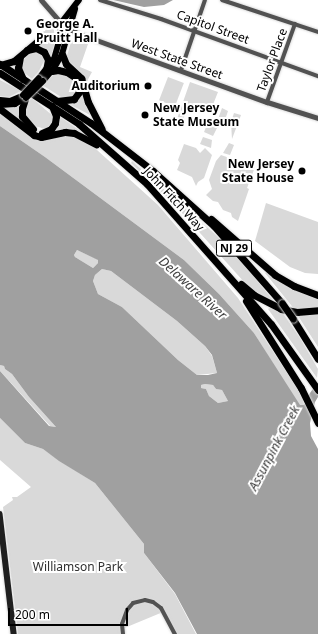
<!DOCTYPE html>
<html>
<head>
<meta charset="utf-8">
<style>
	body { margin:0 }
	#map { position:relative; width:318px; height:634px; overflow:hidden; background:#fff; font-family:"Noto Sans",sans-serif }
	div>[style] { position:absolute }
	.green>* { inset:0; background:#d9d9d9; transform-origin:0 0 }
	.water>* { inset:0; background:#a0a0a0 }
	.roads { filter:drop-shadow(0 0 1px #dbdbdb) drop-shadow(0 0 1px #dbdbdb) }
	.minor>* { height:4px; margin:-2px; padding:0 2px; transform-origin:2px; border-radius:2px; background:#525252 }
	.tertiary>* { height:5px; margin:-2.5px; padding:0 2.5px; transform-origin:2.5px; border-radius:2.5px; background:#525252 }
	.secondary>* { height:5.5px; margin:-2.75px; padding:0 2.75px; transform-origin:2.75px; border-radius:2.75px; background:#1f1f1f }
	.primary>* { height:6px; margin:-3px; padding:0 3px; transform-origin:3px; border-radius:3px; background:#000 }
	.motorway>* { height:7px; margin:-3.5px; padding:0 3.5px; transform-origin:3.5px; border-radius:3.5px; background:#000 }
	.bridges { filter:drop-shadow(0 0 1px #dbdbdb) drop-shadow(0 0 1px #dbdbdb) }
	.primary-bridge>* { height:6px; margin:-3px; padding:0 3px; transform-origin:3px; border-radius:3px; background:#000 }
	.motorway-bridge>* { height:7px; margin:-3.5px; padding:0 3.5px; transform-origin:3.5px; border-radius:3.5px; background:#000 }
	.dots>* { width:11px; height:11px; translate:-50% -50%; box-sizing:border-box; border:2px solid #fff; border-radius:50% }
	span { translate:-50% -50%; white-space:nowrap; text-align:center; line-height:1.15; -webkit-text-stroke:4px #fff; paint-order:stroke }
	.shield-label span { padding:1px 3px; background:#fff; border:1px solid; border-radius:3px; -webkit-text-stroke-width:0 }
	.shield-label { font-size:11px; color:#000; font-weight:700 }
	.poi-label { font-size:12px; color:#000; font-weight:700 }
	.left { translate:0 -50%; text-align:left }
	.right { translate:-100% -50%; text-align:right }
	.street-label { font-size:12px; color:#000 }
	.park-label { font-size:12px; color:#303030 }
	.water-label { font-size:13px; color:#414141; font-style:italic }
	.scale { position:absolute; left:8px; top:608px; width:120px; height:18px; box-sizing:border-box; border:2px solid #000; border-top:0; padding-left:5px; font-size:12px; line-height:14px; white-space:nowrap; color:#000; -webkit-text-stroke:3px #fff; paint-order:stroke }
</style>
</head>
<body>
<div id="map">
	<div class="green">
		<i style="clip-path:polygon(50px 21px,54px 26px,54px 34px,40px 35px,37px 34px,45px 31px)"></i>
		<i style="clip-path:polygon(40px 40px,55px 42px,50px 59px,49px 53px,44px 48px,37px 46px)"></i>
		<i style="clip-path:polygon(76px 40px,88px 44px,80px 67px,92px 72px,86px 83px,80px 72px,66px 59px,71px 42px)"></i>
		<i style="clip-path:polygon(35px 51px,41px 52px,45px 59px,39px 71px,32px 79px,21px 70px,21px 62px,31px 52px)"></i>
		<i style="clip-path:polygon(56px 73px,65px 73px,76px 82px,76px 92px,72px 97px,68px 98px,61px 97px,42px 85px)"></i>
		<i style="left:168px;top:77px;width:17px;height:25px;rotate:21deg"></i>
		<i style="clip-path:polygon(0 80px,21px 91px,9px 97px,0 96px)"></i>
		<i style="clip-path:polygon(190px 82px,218px 92px,210px 112px,189px 105px,181px 124px,177px 119px)"></i>
		<i style="clip-path:polygon(82px 89px,90px 115px,69px 104px)"></i>
		<i style="clip-path:polygon(32px 98px,53px 116px,54px 121px,46px 129px,34px 126px,27px 120px,24px 112px,25px 105px)"></i>
		<i style="clip-path:polygon(20px 104px,23px 123px,0 107px,10px 108px)"></i>
		<i style="clip-path:polygon(222px 108px,228px 111px,225px 120px,218px 126px,213px 136px,204px 132px,209px 120px,217px 122px)"></i>
		<i style="clip-path:polygon(0 110px,34px 137px,73px 134px,87px 141px,158px 205px,238px 298px,291px 379px,303px 398px,304px 405px,300px 406px,296px 401px,254px 333px,219px 294px,184px 260px,45px 157px,0 126px)"></i>
		<i style="clip-path:polygon(234px 113px,241px 115px,232px 139px,231px 122px)"></i>
		<i style="clip-path:polygon(59px 116px,86px 135px,79px 132px,49px 133px)"></i>
		<i style="clip-path:polygon(203px 137px,212px 140px,211px 148px,200px 144px)"></i>
		<i style="clip-path:polygon(229px 143px,234px 145px,230px 155px,223px 153px)"></i>
		<i style="clip-path:polygon(184px 144px,196px 148px,200px 153px,205px 148px,212px 155px,204px 178px,198px 182px,196px 186px,192px 177px,177px 170px,180px 163px,178px 160px)"></i>
		<i style="clip-path:polygon(221px 155px,255px 167px,247px 188px,249px 189px,238px 221px,232px 217px,231px 213px,223px 210px,218px 202px,213px 201px,206px 195px,212px 189px,209px 180px,216px 161px)"></i>
		<i style="clip-path:polygon(132px 161px,216px 235px,251px 273px,276px 304px,260px 296px,245px 283px,173px 203px,131px 163px)"></i>
		<i style="clip-path:polygon(266px 203px,318px 222px,318px 274px,305px 273px,290px 267px,255px 241px)"></i>
		<i style="clip-path:polygon(77px 250px,99px 260px,98px 263px,93px 268px,75px 257px,74px 255px)"></i>
		<i style="clip-path:polygon(102px 269px,111px 271px,177px 321px,205px 346px,212px 356px,217px 373px,197px 375px,178px 360px,122px 307px,98px 294px,93px 281px,95px 275px)"></i>
		<i style="clip-path:polygon(267px 272px,318px 296px,318px 347px,291px 305px,265px 273px)"></i>
		<i style="clip-path:polygon(271px 307px,282px 312px,300px 338px,318px 369px,317px 378px,268px 309px)"></i>
		<i style="clip-path:polygon(0 365px,4px 366px,5px 369px,12px 374px,29px 397px,56px 427px,50px 426px,12px 384px,0 371px)"></i>
		<i style="clip-path:polygon(205px 384px,213px 385px,216px 389px,222px 390px,228px 401px,218px 403px,209px 396px,206px 389px,201px 388px,201px 385px)"></i>
		<i style="clip-path:polygon(0 418px,25px 443px,43px 449px,60px 461px,95px 483px,144px 544px,144px 553px,175px 594px,196px 634px,175px 634px,163px 612px,122px 629px,124px 634px,18px 634px,3px 507px,13px 500px,12px 497px,17px 497px,31px 487px,0 460px)"></i>
	</div>
	<div class="water">
		<i style="clip-path:polygon(113px 0,173px 0,164px 5px,144px 7px)"></i>
		<i style="clip-path:polygon(evenodd,0 126px,45px 157px,184px 260px,219px 294px,254px 333px,300px 405px,304px 405px,310px 393px,318px 382px,318px 397px,315px 402px,310px 423px,311px 436px,318px 449px,318px 634px,197px 634px,175px 593px,144px 553px,144px 544px,95px 483px,59px 461px,43px 449px,25px 443px,0 418px,0 371px,49px 426px,56px 427px,29px 397px,12px 374px,5px 369px,4px 366px,0 365px,0 126px,77px 250px,98px 260px,98px 263px,93px 268px,75px 257px,74px 255px,77px 250px,0 126px,102px 269px,111px 271px,177px 321px,205px 346px,212px 355px,217px 373px,208px 375px,197px 375px,178px 360px,122px 307px,98px 294px,93px 281px,95px 275px,102px 269px,0 126px,205px 384px,213px 385px,216px 389px,222px 390px,228px 401px,218px 403px,209px 396px,206px 389px,201px 388px,201px 385px,205px 384px)"></i>
	</div>
	<div class="roads">
		<div class="minor">
			<i style="left:100px;top:0;width:64px;rotate:17.3deg"></i>
			<i style="left:161px;top:19px;width:167px;rotate:20deg"></i>
			<i style="left:222px;top:0;width:101px;rotate:18.4deg"></i>
			<i style="left:181px;top:70px;width:74px;rotate:-71.1deg"></i>
			<i style="left:267px;top:102px;width:83px;rotate:-70.3deg"></i>
			<i style="left:123px;top:634px;width:10px;rotate:-96deg"></i>
			<i style="left:122px;top:624px;width:15px;rotate:-70deg"></i>
			<i style="left:127px;top:610px;width:9px;rotate:-49deg"></i>
			<i style="left:133px;top:603px;width:12px;rotate:-14deg"></i>
			<i style="left:145px;top:600px;width:8px;rotate:14deg"></i>
			<i style="left:153px;top:602px;width:10px;rotate:37deg"></i>
			<i style="left:161px;top:608px;width:30px;rotate:62deg"></i>
		</div>
		<div class="tertiary">
			<i style="left:41px;top:0;width:30px;rotate:49deg"></i>
			<i style="left:61px;top:23px;width:19px;rotate:32deg"></i>
			<i style="left:77px;top:33px;width:202px;rotate:20deg"></i>
			<i style="left:267px;top:102px;width:53px;rotate:17.4deg"></i>
		</div>
		<div class="secondary">
			<i style="left:0;top:514px;width:121px;rotate:83.3deg"></i>
		</div>
		<div class="primary">
			<i style="left:39px;top:78px;width:24px;rotate:-52deg"></i>
			<i style="left:54px;top:59px;width:18px;rotate:-74deg"></i>
			<i style="left:59px;top:42px;width:19px;rotate:-84deg"></i>
			<i style="left:61px;top:23px;width:29px;rotate:-52deg"></i>
			<i style="left:43px;top:81px;width:17px;rotate:-50deg"></i>
			<i style="left:54px;top:68px;width:16px;rotate:-60deg"></i>
			<i style="left:62px;top:54px;width:47px;rotate:-73.9deg"></i>
			<i style="left:0;top:100px;width:10px;rotate:6deg"></i>
			<i style="left:10px;top:101px;width:11px;rotate:-22deg"></i>
			<i style="left:0;top:105px;width:15px;rotate:-4deg"></i>
			<i style="left:15px;top:104px;width:13px;rotate:-29deg"></i>
		</div>
		<div class="motorway">
			<i style="left:27px;top:50px;width:9px;rotate:-13deg"></i>
			<i style="left:36px;top:48px;width:9px;rotate:27deg"></i>
			<i style="left:44px;top:52px;width:9px;rotate:63deg"></i>
			<i style="left:48px;top:60px;width:10px;rotate:101deg"></i>
			<i style="left:62px;top:54px;width:11px;rotate:68deg"></i>
			<i style="left:66px;top:64px;width:21px;rotate:43deg"></i>
			<i style="left:81px;top:78px;width:25px;rotate:74deg"></i>
			<i style="left:88px;top:102px;width:30px;rotate:63deg"></i>
			<i style="left:20px;top:57px;width:11px;rotate:100deg"></i>
			<i style="left:18px;top:68px;width:12px;rotate:66deg"></i>
			<i style="left:0;top:64px;width:108px;rotate:33deg"></i>
			<i style="left:91px;top:123px;width:78px;rotate:37.7deg"></i>
			<i style="left:153px;top:171px;width:82px;rotate:42deg"></i>
			<i style="left:214px;top:226px;width:103px;rotate:48.6deg"></i>
			<i style="left:0;top:65px;width:15px;rotate:-16deg"></i>
			<i style="left:14px;top:61px;width:35px;rotate:-40deg"></i>
			<i style="left:41px;top:38px;width:18px;rotate:-3deg"></i>
			<i style="left:52px;top:71px;width:6px;rotate:-9deg"></i>
			<i style="left:58px;top:70px;width:9px;rotate:13deg"></i>
			<i style="left:67px;top:72px;width:11px;rotate:34deg"></i>
			<i style="left:76px;top:78px;width:7px;rotate:56deg"></i>
			<i style="left:80px;top:84px;width:8px;rotate:97deg"></i>
			<i style="left:79px;top:92px;width:9px;rotate:126deg"></i>
			<i style="left:74px;top:99px;width:17px;rotate:173deg"></i>
			<i style="left:0;top:73px;width:94px;rotate:32.8deg"></i>
			<i style="left:79px;top:124px;width:91px;rotate:41.4deg"></i>
			<i style="left:147px;top:184px;width:187px;rotate:48.5deg"></i>
			<i style="left:271px;top:324px;width:81px;rotate:54.5deg"></i>
			<i style="left:25px;top:99px;width:9px;rotate:108deg"></i>
			<i style="left:22px;top:108px;width:8px;rotate:90deg"></i>
			<i style="left:22px;top:116px;width:17px;rotate:50deg"></i>
			<i style="left:0;top:109px;width:43px;rotate:37.4deg"></i>
			<i style="left:34px;top:135px;width:7px;rotate:16deg"></i>
			<i style="left:41px;top:137px;width:25px;rotate:-12deg"></i>
			<i style="left:65px;top:132px;width:9px;rotate:6deg"></i>
			<i style="left:74px;top:133px;width:25px;rotate:27deg"></i>
			<i style="left:42px;top:133px;width:10px;rotate:-24deg"></i>
			<i style="left:51px;top:129px;width:7px;rotate:-56deg"></i>
			<i style="left:55px;top:123px;width:7px;rotate:-82deg"></i>
			<i style="left:56px;top:116px;width:11px;rotate:-112deg"></i>
			<i style="left:211px;top:219px;width:85px;rotate:41.2deg"></i>
			<i style="left:275px;top:275px;width:22px;rotate:30deg"></i>
			<i style="left:294px;top:286px;width:26px;rotate:21deg"></i>
			<i style="left:241px;top:284px;width:17px;rotate:40deg"></i>
			<i style="left:254px;top:295px;width:30px;rotate:27deg"></i>
			<i style="left:281px;top:309px;width:16px;rotate:11deg"></i>
			<i style="left:297px;top:312px;width:21px;rotate:-5deg"></i>
			<i style="left:246px;top:301px;width:103px;rotate:57.7deg"></i>
			<i style="left:301px;top:388px;width:39px;rotate:64deg"></i>
			<i style="left:293px;top:319px;width:47px;rotate:58deg"></i>
		</div>
	</div>
	<div class="bridges">
		<div class="primary-bridge">
			<i style="left:23px;top:95px;width:23px;rotate:-47deg"></i>
			<i style="left:26px;top:98px;width:24px;rotate:-45deg"></i>
		</div>
		<div class="motorway-bridge">
			<i style="left:282px;top:303px;width:19px;rotate:55deg"></i>
		</div>
	</div>
	<div class="dots">
		<i style="left:28px;top:31px;background:#000"></i>
		<i style="left:148px;top:86px;background:#000"></i>
		<i style="left:145px;top:115px;background:#000"></i>
		<i style="left:302px;top:171px;background:#000"></i>
	</div>
	<div class="shield-label">
		<span style="left:234px;top:248px">NJ 29</span>
	</div>
	<div class="poi-label">
		<span class="left" style="left:36px;top:31px">George A.<br>Pruitt Hall</span>
		<span class="right" style="left:140px;top:86px">Auditorium</span>
		<span class="left" style="left:153px;top:115px">New Jersey<br>State Museum</span>
		<span class="right" style="left:294px;top:171px">New Jersey<br>State House</span>
	</div>
	<div class="street-label">
		<span style="left:213px;top:27px;rotate:20deg">Capitol Street</span>
		<span style="left:177px;top:59px;rotate:20deg">West State Street</span>
		<span style="left:272px;top:60px;rotate:-70deg">Taylor Place</span>
		<span style="left:174px;top:199px;rotate:47deg">John Fitch Way</span>
	</div>
	<div class="park-label">
		<span style="left:78px;top:567px">Williamson Park</span>
	</div>
	<div class="water-label">
		<span style="left:193px;top:288px;rotate:42deg">Delaware River</span>
		<span style="left:274px;top:448px;rotate:-62deg">Assunpink Creek</span>
	</div>
	<div class="scale">200 m</div>
</div>
</body>
</html>
